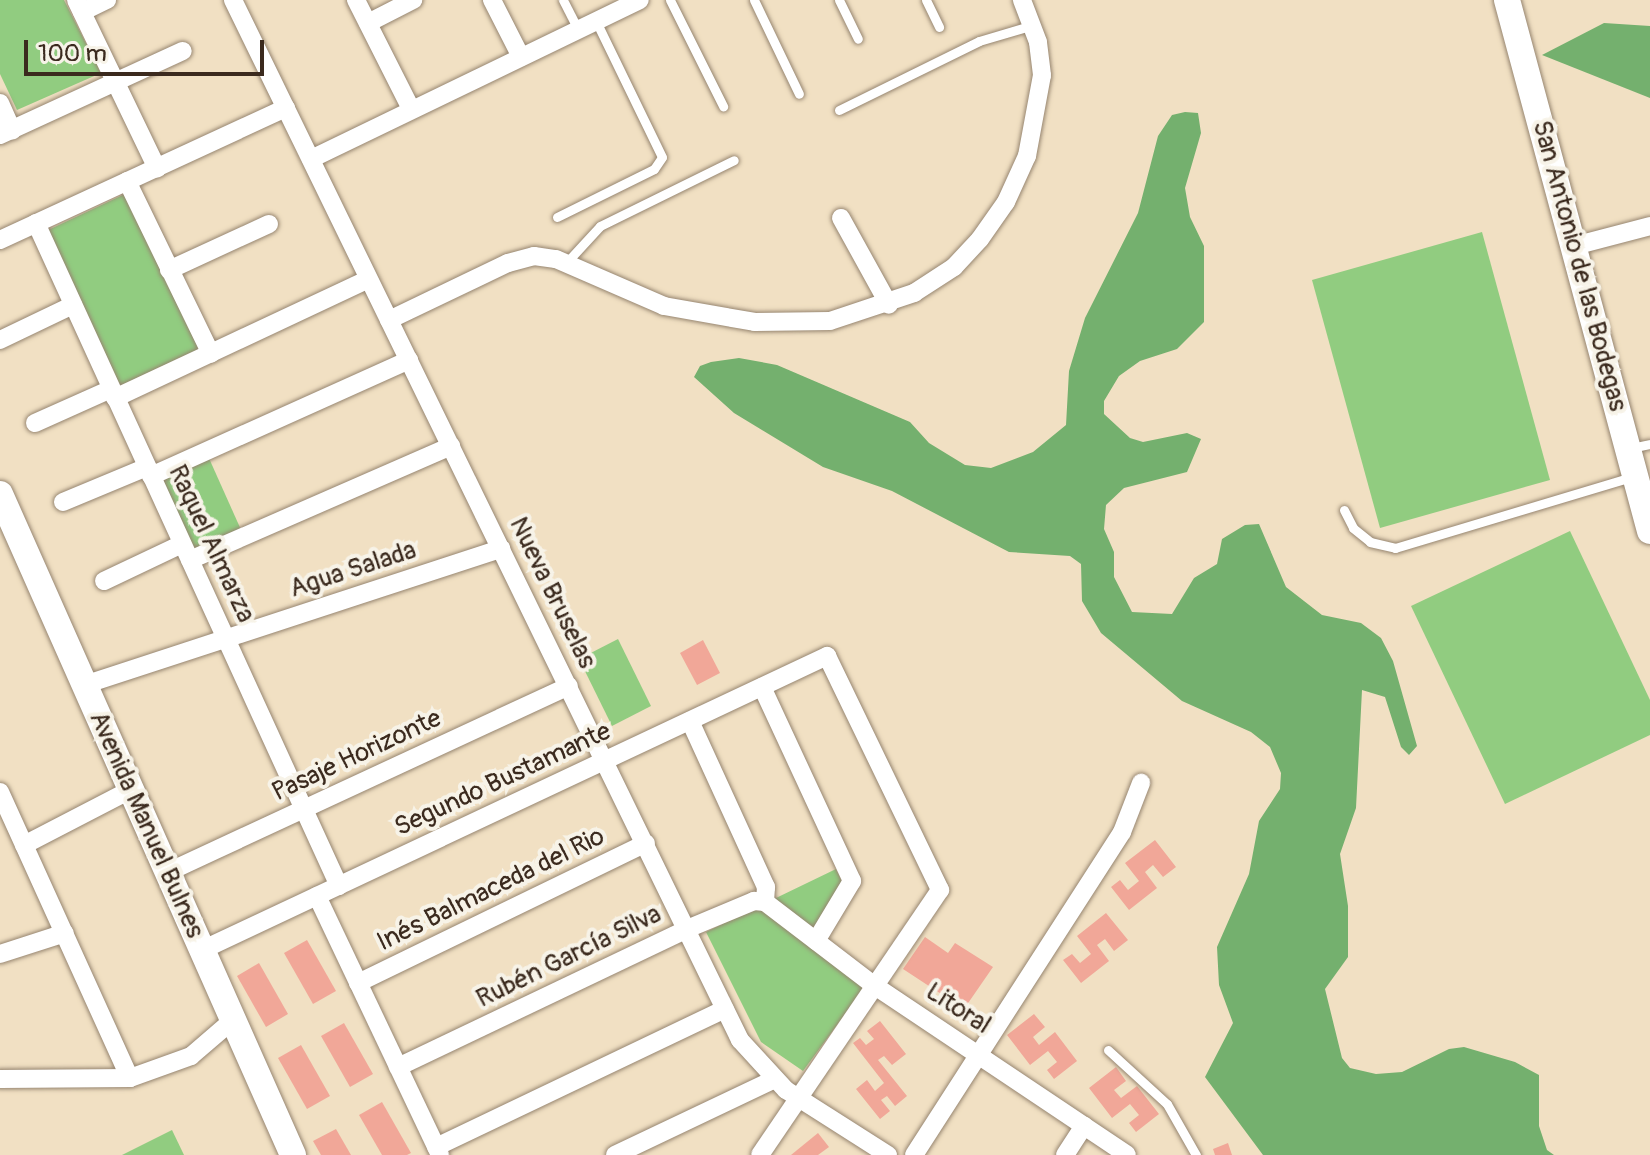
<!DOCTYPE html>
<meta charset="utf-8">
<style>
body{margin:0}
#map{position:relative;width:1650px;height:1155px;overflow:hidden;background:#f1e0c3;font-family:Pangolin,sans-serif}
div>[style]{position:absolute}
[style*='--x']{left:calc(var(--x)*1px);top:calc(var(--y)*1px);width:calc(var(--w)*1px);rotate:calc(var(--a)*1deg)}
.green>*{inset:0;background:#91cc80}
.forest>*{inset:0;background:#74b06e}
.building>*{inset:0;background:#f1a798}
.roads{filter:drop-shadow(0 0 2px #968570) drop-shadow(0 0 2px #968570)}
.lane>*{height:9px;margin:-4.5px;padding:0 4.5px;transform-origin:4.5px;border-radius:4.5px;background:#fff}
.street>*{height:18px;margin:-9px;padding:0 9px;transform-origin:9px;border-radius:9px;background:#fff}
.secondary>*{height:26px;margin:-13px;padding:0 13px;transform-origin:13px;border-radius:13px;background:#fff}
span{translate:-50% -50%;white-space:nowrap;text-align:center;line-height:1.15;-webkit-text-stroke:8px #f7f3e8;paint-order:stroke}
.street-label{font-size:26px;color:#3b2a1e}
.scale{position:absolute;left:24px;top:40px;width:240px;height:36px;box-sizing:border-box;border:4px solid #3b2a1e;border-top:0;padding-left:10px;font-size:24px;line-height:28px;white-space:nowrap;color:#3b2a1e;-webkit-text-stroke:6px #f7f3e8;paint-order:stroke}
</style>
<div id="map">
<div class="green">
<div style="clip-path:polygon(0 0,64px 0,101px 73px,17px 110px,0 74px)"></div>
<div style="clip-path:polygon(127px 193px,201px 352px,119px 388px,46px 231px)"></div>
<div style="clip-path:polygon(1482px 232px,1550px 480px,1380px 528px,1312px 280px)"></div>
<div style="clip-path:polygon(208px 456px,242px 532px,192px 553px,157px 479px)"></div>
<div style="clip-path:polygon(1570px 531px,1650px 700px,1650px 735px,1505px 804px,1411px 606px)"></div>
<div style="clip-path:polygon(618px 639px,651px 706px,612px 726px,579px 659px)"></div>
<div style="clip-path:polygon(836px 869px,843px 884px,805px 942px,865px 987px,803px 1071px,761px 1042px,706px 932px)"></div>
<div style="clip-path:polygon(172px 1130px,184px 1155px,122px 1155px)"></div>
</div>
<div class="forest">
<div style="clip-path:polygon(1604px 23px,1650px 26px,1650px 98px,1542px 55px)"></div>
<div style="clip-path:polygon(1185px 112px,1198px 113px,1201px 133px,1185px 188px,1190px 217px,1204px 246px,1204px 322px,1177px 349px,1140px 361px,1119px 376px,1104px 401px,1104px 414px,1130px 438px,1143px 442px,1187px 433px,1201px 439px,1187px 472px,1124px 488px,1106px 505px,1104px 529px,1114px 552px,1114px 577px,1132px 612px,1172px 614px,1194px 578px,1217px 564px,1222px 539px,1245px 525px,1259px 524px,1286px 587px,1322px 615px,1361px 623px,1381px 638px,1393px 661px,1417px 746px,1409px 755px,1401px 747px,1385px 697px,1362px 690px,1356px 808px,1340px 854px,1348px 906px,1348px 957px,1325px 989px,1342px 1058px,1350px 1068px,1376px 1074px,1402px 1072px,1449px 1049px,1464px 1047px,1515px 1062px,1539px 1075px,1539px 1126px,1547px 1150px,1554px 1155px,1263px 1155px,1205px 1077px,1233px 1023px,1219px 985px,1217px 947px,1249px 874px,1259px 821px,1280px 789px,1281px 773px,1270px 747px,1251px 732px,1182px 701px,1101px 633px,1082px 601px,1081px 564px,1070px 556px,1009px 552px,892px 491px,823px 467px,734px 413px,694px 377px,700px 366px,711px 362px,739px 358px,777px 365px,910px 422px,929px 443px,965px 465px,991px 468px,1033px 452px,1066px 425px,1069px 371px,1085px 318px,1138px 213px,1158px 136px,1172px 115px)"></div>
</div>
<div class="building">
<div style="clip-path:polygon(703px 640px,720px 673px,697px 685px,680px 653px)"></div>
<div style="clip-path:polygon(1155px 840px,1176px 867px,1163px 877px,1153px 865px,1145px 872px,1157px 888px,1129px 910px,1111px 887px,1120px 880px,1128px 890px,1139px 881px,1125px 863px)"></div>
<div style="clip-path:polygon(1106px 913px,1128px 940px,1114px 951px,1105px 939px,1097px 945px,1109px 961px,1081px 983px,1063px 960px,1072px 954px,1080px 963px,1091px 954px,1077px 936px)"></div>
<div style="clip-path:polygon(925px 937px,948px 953px,955px 943px,993px 967px,964px 1009px,903px 969px)"></div>
<div style="clip-path:polygon(307px 940px,336px 991px,313px 1004px,284px 953px)"></div>
<div style="clip-path:polygon(259px 963px,288px 1014px,266px 1027px,237px 976px)"></div>
<div style="clip-path:polygon(1034px 1014px,1045px 1027px,1033px 1037px,1039px 1045px,1055px 1032px,1077px 1061px,1054px 1079px,1047px 1070px,1057px 1062px,1048px 1051px,1030px 1065px,1007px 1035px)"></div>
<div style="clip-path:polygon(880px 1021px,906px 1054px,892px 1065px,884px 1056px,878px 1060px,907px 1096px,895px 1106px,887px 1096px,881px 1100px,890px 1111px,880px 1119px,856px 1089px,867px 1080px,875px 1091px,884px 1083px,853px 1043px,860px 1038px,866px 1045px,874px 1039px,867px 1031px)"></div>
<div style="clip-path:polygon(344px 1023px,373px 1074px,350px 1087px,321px 1036px)"></div>
<div style="clip-path:polygon(301px 1045px,330px 1096px,307px 1109px,278px 1058px)"></div>
<div style="clip-path:polygon(1116px 1067px,1126px 1081px,1114px 1090px,1121px 1098px,1137px 1086px,1159px 1114px,1136px 1132px,1129px 1123px,1139px 1115px,1130px 1104px,1112px 1118px,1089px 1088px)"></div>
<div style="clip-path:polygon(382px 1102px,411px 1153px,407px 1155px,382px 1155px,359px 1115px)"></div>
<div style="clip-path:polygon(336px 1129px,351px 1155px,321px 1155px,313px 1141px)"></div>
<div style="clip-path:polygon(818px 1133px,829px 1147px,818px 1155px,791px 1155px)"></div>
<div style="clip-path:polygon(1228px 1143px,1232px 1155px,1215px 1155px,1213px 1149px)"></div>
</div>
<div class="roads">
<div class="lane">
<div style="--x:563;--y:0;--w:34;--a:63"></div>
<div style="--x:670;--y:0;--w:119;--a:63.4"></div>
<div style="--x:754;--y:0;--w:104;--a:64.4"></div>
<div style="--x:839;--y:0;--w:43;--a:64"></div>
<div style="--x:926;--y:0;--w:30;--a:64"></div>
<div style="--x:839;--y:110;--w:156;--a:-26.2"></div>
<div style="--x:979;--y:41;--w:56;--a:-16.5"></div>
<div style="--x:557;--y:217;--w:108;--a:-26.3"></div>
<div style="--x:654;--y:169;--w:14;--a:-56"></div>
<div style="--x:662;--y:157;--w:151;--a:-115.9"></div>
<div style="--x:566;--y:263;--w:50;--a:-47.4"></div>
<div style="--x:600;--y:226;--w:149;--a:-26.2"></div>
<div style="--x:1631;--y:448;--w:19;--a:-12"></div>
<div style="--x:1344;--y:510;--w:20;--a:63"></div>
<div style="--x:1353;--y:528;--w:22;--a:39"></div>
<div style="--x:1370;--y:542;--w:26;--a:13"></div>
<div style="--x:1395;--y:548;--w:246;--a:-16.7"></div>
<div style="--x:1108;--y:1050;--w:80;--a:42.5"></div>
<div style="--x:1167;--y:1104;--w:59;--a:60.4"></div>
</div>
<div class="street">
<div style="--x:76;--y:0;--w:187;--a:64.3"></div>
<div style="--x:233;--y:0;--w:1157;--a:64.01"></div>
<div style="--x:740;--y:1040;--w:68;--a:47.4"></div>
<div style="--x:786;--y:1090;--w:121;--a:32.5"></div>
<div style="--x:356;--y:0;--w:122;--a:63.2"></div>
<div style="--x:492;--y:0;--w:64;--a:63"></div>
<div style="--x:82;--y:12;--w:28;--a:-26"></div>
<div style="--x:368;--y:23;--w:51;--a:-27.1"></div>
<div style="--x:0;--y:103;--w:30;--a:66"></div>
<div style="--x:0;--y:135;--w:201;--a:-24.7"></div>
<div style="--x:311;--y:159;--w:365;--a:-25.8"></div>
<div style="--x:127;--y:181;--w:192;--a:64.1"></div>
<div style="--x:841;--y:218;--w:99;--a:61.1"></div>
<div style="--x:36;--y:223;--w:729;--a:65.44"></div>
<div style="--x:0;--y:240;--w:315;--a:-24.8"></div>
<div style="--x:1574;--y:246;--w:79;--a:-14.7"></div>
<div style="--x:169;--y:270;--w:110;--a:-24.7"></div>
<div style="--x:389;--y:320;--w:132;--a:-25.6"></div>
<div style="--x:508;--y:263;--w:27;--a:-15"></div>
<div style="--x:534;--y:256;--w:22;--a:8"></div>
<div style="--x:556;--y:259;--w:118;--a:23.5"></div>
<div style="--x:664;--y:306;--w:92;--a:10"></div>
<div style="--x:755;--y:322;--w:75;--a:-0.8"></div>
<div style="--x:830;--y:321;--w:89;--a:-18.4"></div>
<div style="--x:914;--y:293;--w:48;--a:-33"></div>
<div style="--x:954;--y:267;--w:38;--a:-47"></div>
<div style="--x:980;--y:239;--w:45;--a:-54.9"></div>
<div style="--x:1006;--y:202;--w:51;--a:-65.5"></div>
<div style="--x:1027;--y:156;--w:82;--a:-79.5"></div>
<div style="--x:1042;--y:75;--w:33;--a:-97"></div>
<div style="--x:1038;--y:42;--w:45;--a:-110.9"></div>
<div style="--x:0;--y:340;--w:81;--a:-25.6"></div>
<div style="--x:115;--y:398;--w:280;--a:-25.1"></div>
<div style="--x:35;--y:423;--w:83;--a:-24.1"></div>
<div style="--x:151;--y:476;--w:283;--a:-24.2"></div>
<div style="--x:63;--y:502;--w:91;--a:-22.6"></div>
<div style="--x:190;--y:560;--w:285;--a:-23.6"></div>
<div style="--x:104;--y:581;--w:86;--a:-25.4"></div>
<div style="--x:84;--y:685;--w:439;--a:-18.1"></div>
<div style="--x:762;--y:687;--w:214;--a:65.1"></div>
<div style="--x:852;--y:881;--w:70;--a:121"></div>
<div style="--x:690;--y:721;--w:183;--a:65.4"></div>
<div style="--x:766;--y:887;--w:15;--a:94"></div>
<div style="--x:0;--y:792;--w:314;--a:65.6"></div>
<div style="--x:24;--y:845;--w:119;--a:-27.4"></div>
<div style="--x:166;--y:873;--w:444;--a:-24.9"></div>
<div style="--x:317;--y:896;--w:287;--a:64.6"></div>
<div style="--x:202;--y:950;--w:691;--a:-25.19"></div>
<div style="--x:827;--y:656;--w:260;--a:64.2"></div>
<div style="--x:940;--y:890;--w:320;--a:124.2"></div>
<div style="--x:0;--y:954;--w:68;--a:-17.9"></div>
<div style="--x:358;--y:983;--w:320;--a:-25.9"></div>
<div style="--x:398;--y:1067;--w:320;--a:-25.5"></div>
<div style="--x:687;--y:929;--w:73;--a:-22.7"></div>
<div style="--x:754;--y:901;--w:11;--a:5"></div>
<div style="--x:765;--y:902;--w:138;--a:37.4"></div>
<div style="--x:875;--y:986;--w:303;--a:33.8"></div>
<div style="--x:0;--y:1079;--w:130;--a:-0.4"></div>
<div style="--x:130;--y:1078;--w:65;--a:-19.8"></div>
<div style="--x:191;--y:1056;--w:55;--a:-40.6"></div>
<div style="--x:436;--y:1147;--w:320;--a:-25.5"></div>
<div style="--x:615;--y:1155;--w:175;--a:-25.4"></div>
<div style="--x:914;--y:1155;--w:384;--a:-57.2"></div>
<div style="--x:1122;--y:832;--w:53;--a:-68.8"></div>
<div style="--x:1065;--y:1155;--w:35;--a:-57"></div>
</div>
<div class="secondary">
<div style="--x:1507;--y:0;--w:550;--a:74.93"></div>
<div style="--x:0;--y:494;--w:723;--a:66.09"></div>
</div>
</div>
<div class="street-label">
<span style="left:1579px;top:266px;rotate:75deg">San Antonio de las Bodegas</span>
<span style="left:211px;top:544px;rotate:65deg">Raquel Almarza</span>
<span style="left:353px;top:570px;rotate:-18deg">Agua Salada</span>
<span style="left:552px;top:593px;rotate:64deg">Nueva Bruselas</span>
<span style="left:357px;top:756px;rotate:-25deg">Pasaje Horizonte</span>
<span style="left:503px;top:780px;rotate:-25deg">Segundo Bustamante</span>
<span style="left:146px;top:825px;rotate:66deg">Avenida Manuel Bulnes</span>
<span style="left:491px;top:890px;rotate:-26deg">Inés Balmaceda del Rio</span>
<span style="left:569px;top:957px;rotate:-26deg">Rubén García Silva</span>
<span style="left:958px;top:1009px;rotate:33deg">Litoral</span>
</div>
<div class="scale">100 m</div>
</div>
